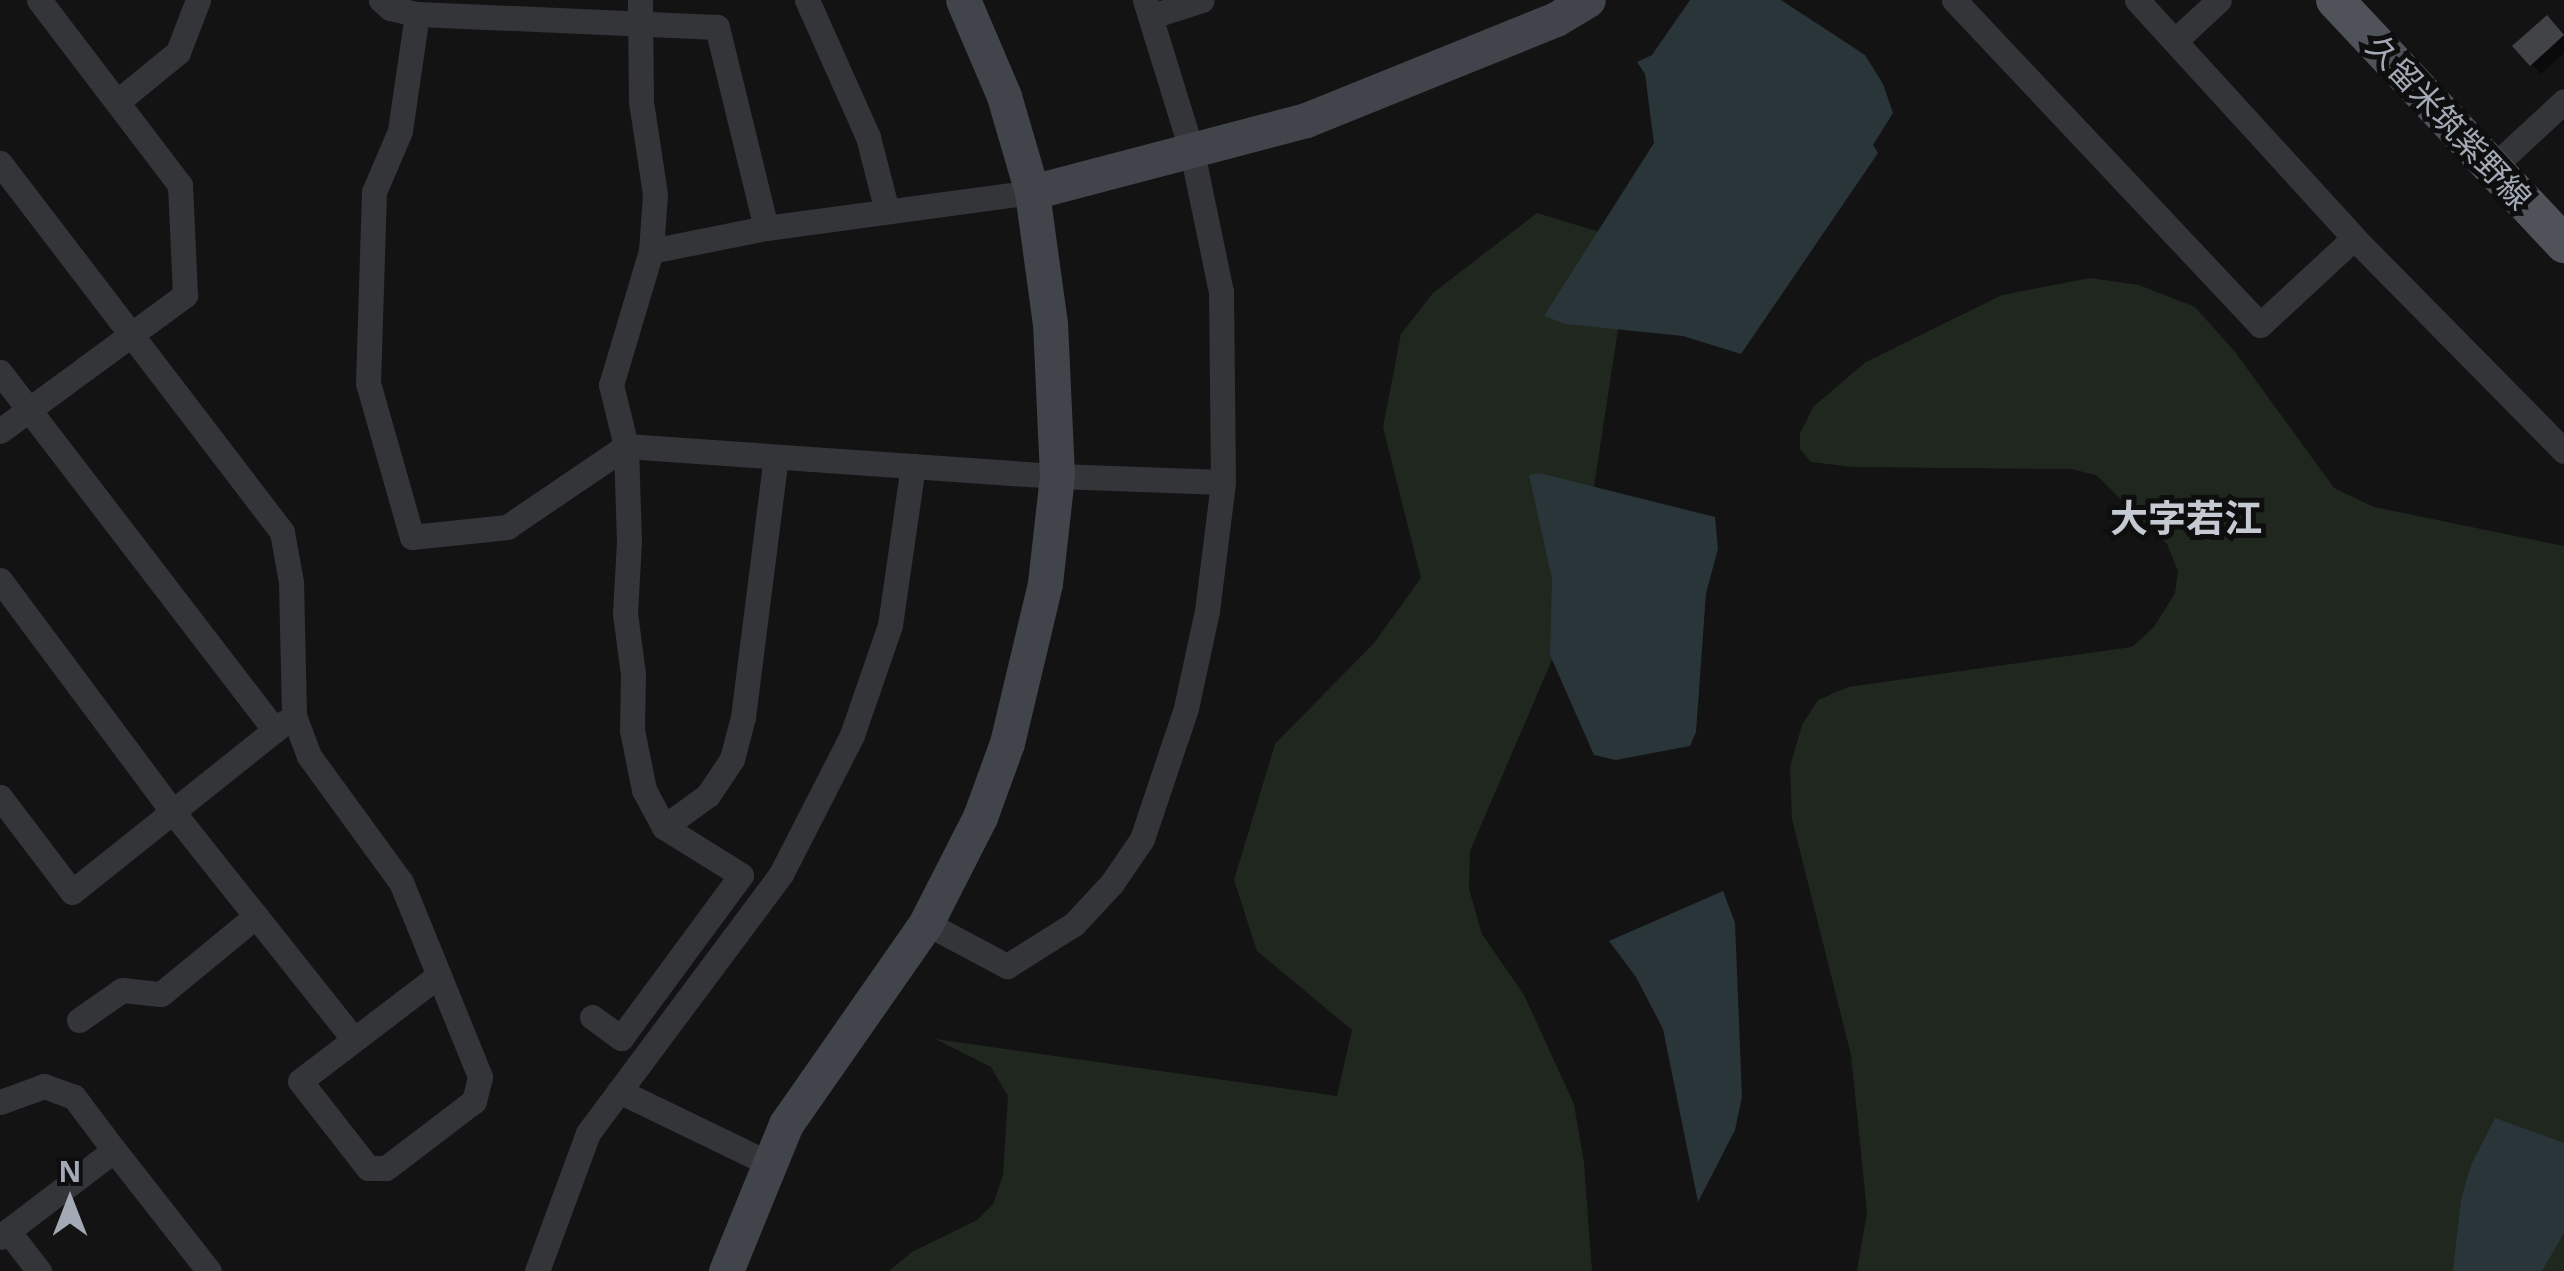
<!DOCTYPE html>
<meta charset="utf-8">
<style>
body{margin:0}
#map{position:relative;width:2564px;height:1271px;overflow:hidden;background:#131314;font-family:"Noto Sans","Noto Sans JP",sans-serif}
div>[style]{position:absolute}
[style*='--x']{left:calc(var(--x)*1px);top:calc(var(--y)*1px);width:calc(var(--w)*1px);rotate:calc(var(--a)*1deg)}
.green>*{inset:0;background:#1f271f}
.water>*{inset:0;background:#2a353a}
.shadow>*{inset:0;background:#0007}
.building>*{inset:0;background:#414347}
.street>*{height:25px;margin:-12.5px;padding:0 12.5px;transform-origin:12.5px;border-radius:12.5px;background:#333539}
.secondary>*{height:35px;margin:-17.5px;padding:0 17.5px;transform-origin:17.5px;border-radius:17.5px;background:#41444a}
.primary>*{height:38px;margin:-19px;padding:0 19px;transform-origin:19px;border-radius:19px;background:#4f5259}
span{translate:-50% -50%;white-space:nowrap;text-align:center;line-height:1.15;-webkit-text-stroke:10px #0e0e0f;paint-order:stroke}
.street-label{font-size:32px;color:#a3aab5}
.quarter-label{font-size:38px;color:#c5c9d1;font-weight:700}
.north{position:absolute;left:20px;top:1151px;width:100px;height:100px;-webkit-text-stroke:8px #0e0e0f;paint-order:stroke;rotate:0deg;font-size:28px;font-weight:700;line-height:40px;text-align:center;color:#a3aab5}
.north::after{content:'';display:block;margin:auto;width:35px;height:45px;background:#a3aab5;clip-path:polygon(50% 0,100% 100%,50% 72%,0 100%)}
</style>
<div id="map">
<div class="green">
<div style="clip-path:polygon(1537px 213px,1613px 236px,1623px 297px,1576px 604px,1470px 851px,1469px 889px,1482px 934px,1524px 995px,1574px 1104px,1584px 1163px,1592px 1271px,889px 1271px,912px 1252px,977px 1220px,993px 1204px,1003px 1175px,1008px 1096px,991px 1067px,935px 1039px,1337px 1096px,1352px 1030px,1257px 951px,1234px 880px,1275px 744px,1374px 643px,1421px 578px,1383px 427px,1401px 334px,1433px 293px)"></div>
<div style="clip-path:polygon(2090px 278px,2139px 285px,2195px 307px,2235px 352px,2334px 488px,2374px 507px,2564px 546px,2564px 1271px,1857px 1271px,1867px 1212px,1851px 1055px,1792px 819px,1790px 767px,1802px 725px,1818px 700px,1848px 687px,2132px 647px,2154px 627px,2175px 593px,2178px 571px,2167px 544px,2096px 475px,2071px 469px,1853px 467px,1811px 462px,1800px 449px,1800px 433px,1814px 406px,1866px 362px,2002px 295px)"></div>
</div>
<div class="water">
<div style="clip-path:polygon(1690px 0,1781px 0,1865px 55px,1883px 84px,1893px 113px,1873px 145px,1878px 153px,1741px 354px,1683px 336px,1565px 324px,1544px 316px,1654px 143px,1645px 74px,1637px 62px,1652px 55px)"></div>
<div style="clip-path:polygon(1539px 473px,1715px 517px,1718px 549px,1706px 593px,1696px 732px,1690px 746px,1616px 760px,1594px 755px,1550px 655px,1552px 579px,1529px 475px)"></div>
<div style="clip-path:polygon(1723px 891px,1735px 923px,1742px 1097px,1735px 1130px,1698px 1202px,1663px 1029px,1636px 977px,1609px 941px)"></div>
<div style="clip-path:polygon(2495px 1118px,2564px 1143px,2564px 1233px,2542px 1271px,2453px 1271px,2461px 1200px,2471px 1165px)"></div>
</div>
<div class="shadow">
<div style="clip-path:polygon(2547px 18px,2564px 36px,2564px 53px,2541px 74px,2515px 47px)"></div>
</div>
<div class="building">
<div style="clip-path:polygon(2547px 15px,2564px 35px,2530px 66px,2512px 46px)"></div>
</div>
<div class="street">
<div style="--x:381;--y:0;--w:12;--a:42"></div>
<div style="--x:390;--y:8;--w:28;--a:13"></div>
<div style="--x:807;--y:0;--w:150;--a:66"></div>
<div style="--x:868;--y:137;--w:76;--a:75.6"></div>
<div style="--x:1954;--y:0;--w:446;--a:46.7"></div>
<div style="--x:2260;--y:325;--w:128;--a:-42.8"></div>
<div style="--x:2137;--y:0;--w:322;--a:47.6"></div>
<div style="--x:2354;--y:238;--w:299;--a:45.4"></div>
<div style="--x:1152;--y:16;--w:52;--a:-17.7"></div>
<div style="--x:2177;--y:39;--w:57;--a:-42.9"></div>
<div style="--x:117;--y:102;--w:79;--a:-39.3"></div>
<div style="--x:178;--y:52;--w:56;--a:-69"></div>
<div style="--x:0;--y:163;--w:464;--a:52.6"></div>
<div style="--x:282;--y:532;--w:51;--a:79.8"></div>
<div style="--x:291;--y:582;--w:134;--a:88.7"></div>
<div style="--x:294;--y:716;--w:43;--a:69.4"></div>
<div style="--x:309;--y:756;--w:156;--a:53.9"></div>
<div style="--x:401;--y:882;--w:210;--a:67.9"></div>
<div style="--x:480;--y:1077;--w:25;--a:104"></div>
<div style="--x:474;--y:1101;--w:111;--a:142.7"></div>
<div style="--x:386;--y:1168;--w:18;--a:180"></div>
<div style="--x:368;--y:1168;--w:110;--a:-128"></div>
<div style="--x:300;--y:1081;--w:173;--a:-37.3"></div>
<div style="--x:2492;--y:168;--w:98;--a:-42.9"></div>
<div style="--x:766;--y:228;--w:207;--a:-103.7"></div>
<div style="--x:717;--y:27;--w:300;--a:-177.5"></div>
<div style="--x:417;--y:14;--w:118;--a:98.3"></div>
<div style="--x:400;--y:131;--w:66;--a:113.1"></div>
<div style="--x:374;--y:192;--w:191;--a:91.8"></div>
<div style="--x:368;--y:383;--w:160;--a:74.1"></div>
<div style="--x:412;--y:537;--w:96;--a:-6"></div>
<div style="--x:507;--y:527;--w:144;--a:-34.2"></div>
<div style="--x:626;--y:446;--w:432;--a:4"></div>
<div style="--x:1057;--y:476;--w:166;--a:2.1"></div>
<div style="--x:1223;--y:482;--w:190;--a:-90.6"></div>
<div style="--x:1221;--y:292;--w:143;--a:-101.7"></div>
<div style="--x:1192;--y:152;--w:159;--a:-107.2"></div>
<div style="--x:651;--y:251;--w:117;--a:-11.3"></div>
<div style="--x:766;--y:228;--w:268;--a:-7.7"></div>
<div style="--x:0;--y:372;--w:450;--a:52.5"></div>
<div style="--x:0;--y:431;--w:230;--a:-36.3"></div>
<div style="--x:185;--y:295;--w:110;--a:-92.6"></div>
<div style="--x:180;--y:185;--w:233;--a:-127.3"></div>
<div style="--x:0;--y:580;--w:289;--a:53.3"></div>
<div style="--x:173;--y:812;--w:289;--a:51.5"></div>
<div style="--x:0;--y:797;--w:119;--a:52.8"></div>
<div style="--x:72;--y:892;--w:273;--a:-38.6"></div>
<div style="--x:664;--y:827;--w:54;--a:-36"></div>
<div style="--x:708;--y:795;--w:43;--a:-56.3"></div>
<div style="--x:732;--y:759;--w:43;--a:-75.3"></div>
<div style="--x:743;--y:717;--w:262;--a:-82.8"></div>
<div style="--x:926;--y:923;--w:92;--a:28"></div>
<div style="--x:1007;--y:966;--w:79;--a:-32.1"></div>
<div style="--x:1074;--y:924;--w:56;--a:-47.2"></div>
<div style="--x:1112;--y:883;--w:53;--a:-55.7"></div>
<div style="--x:1142;--y:839;--w:138;--a:-71.4"></div>
<div style="--x:1186;--y:708;--w:99;--a:-77.8"></div>
<div style="--x:1207;--y:611;--w:130;--a:-82.9"></div>
<div style="--x:592;--y:1017;--w:36;--a:36"></div>
<div style="--x:621;--y:1038;--w:202;--a:-53.6"></div>
<div style="--x:741;--y:875;--w:91;--a:-148.1"></div>
<div style="--x:664;--y:827;--w:42;--a:-118.4"></div>
<div style="--x:644;--y:790;--w:61;--a:-101.3"></div>
<div style="--x:632;--y:730;--w:56;--a:-89"></div>
<div style="--x:633;--y:674;--w:62;--a:-97.5"></div>
<div style="--x:625;--y:613;--w:71;--a:-86.8"></div>
<div style="--x:629;--y:542;--w:96;--a:-91.8"></div>
<div style="--x:626;--y:446;--w:63;--a:-103.8"></div>
<div style="--x:611;--y:385;--w:140;--a:-73.4"></div>
<div style="--x:651;--y:251;--w:57;--a:-86"></div>
<div style="--x:655;--y:194;--w:94;--a:-98.6"></div>
<div style="--x:641;--y:101;--w:101;--a:-90.6"></div>
<div style="--x:79;--y:1020;--w:52;--a:-34.9"></div>
<div style="--x:122;--y:990;--w:39;--a:6"></div>
<div style="--x:161;--y:994;--w:123;--a:-39.4"></div>
<div style="--x:619;--y:1091;--w:168;--a:25.8"></div>
<div style="--x:0;--y:1102;--w:47;--a:-20"></div>
<div style="--x:44;--y:1086;--w:32;--a:20"></div>
<div style="--x:74;--y:1097;--w:66;--a:53"></div>
<div style="--x:8;--y:1231;--w:51;--a:52.2"></div>
<div style="--x:0;--y:1237;--w:143;--a:-37.3"></div>
<div style="--x:114;--y:1150;--w:154;--a:51.9"></div>
<div style="--x:537;--y:1271;--w:147;--a:-69.7"></div>
<div style="--x:588;--y:1133;--w:323;--a:-53.3"></div>
<div style="--x:781;--y:874;--w:156;--a:-62.9"></div>
<div style="--x:852;--y:735;--w:116;--a:-70.9"></div>
<div style="--x:890;--y:625;--w:161;--a:-81.8"></div>
</div>
<div class="secondary">
<div style="--x:1032;--y:192;--w:283;--a:-14.7"></div>
<div style="--x:1306;--y:120;--w:270;--a:-22"></div>
<div style="--x:1556;--y:19;--w:37;--a:-31"></div>
<div style="--x:726;--y:1271;--w:159;--a:-67.8"></div>
<div style="--x:786;--y:1124;--w:245;--a:-55.1"></div>
<div style="--x:926;--y:923;--w:119;--a:-63"></div>
<div style="--x:980;--y:817;--w:79;--a:-70"></div>
<div style="--x:1007;--y:743;--w:164;--a:-76.6"></div>
<div style="--x:1045;--y:583;--w:108;--a:-83.6"></div>
<div style="--x:1057;--y:476;--w:152;--a:-92.6"></div>
<div style="--x:1050;--y:324;--w:133;--a:-97.8"></div>
<div style="--x:1032;--y:192;--w:100;--a:-106.3"></div>
<div style="--x:1004;--y:96;--w:104;--a:-113.1"></div>
</div>
<div class="primary">
<div style="--x:2335;--y:0;--w:335;--a:46.8"></div>
</div>
<div class="street-label">
<span style="left:2449px;top:122px;rotate:47deg">久留米筑紫野線</span>
</div>
<div class="quarter-label">
<span style="left:2186px;top:518px">大字若江</span>
</div>
<div class="north">N</div>
</div>
